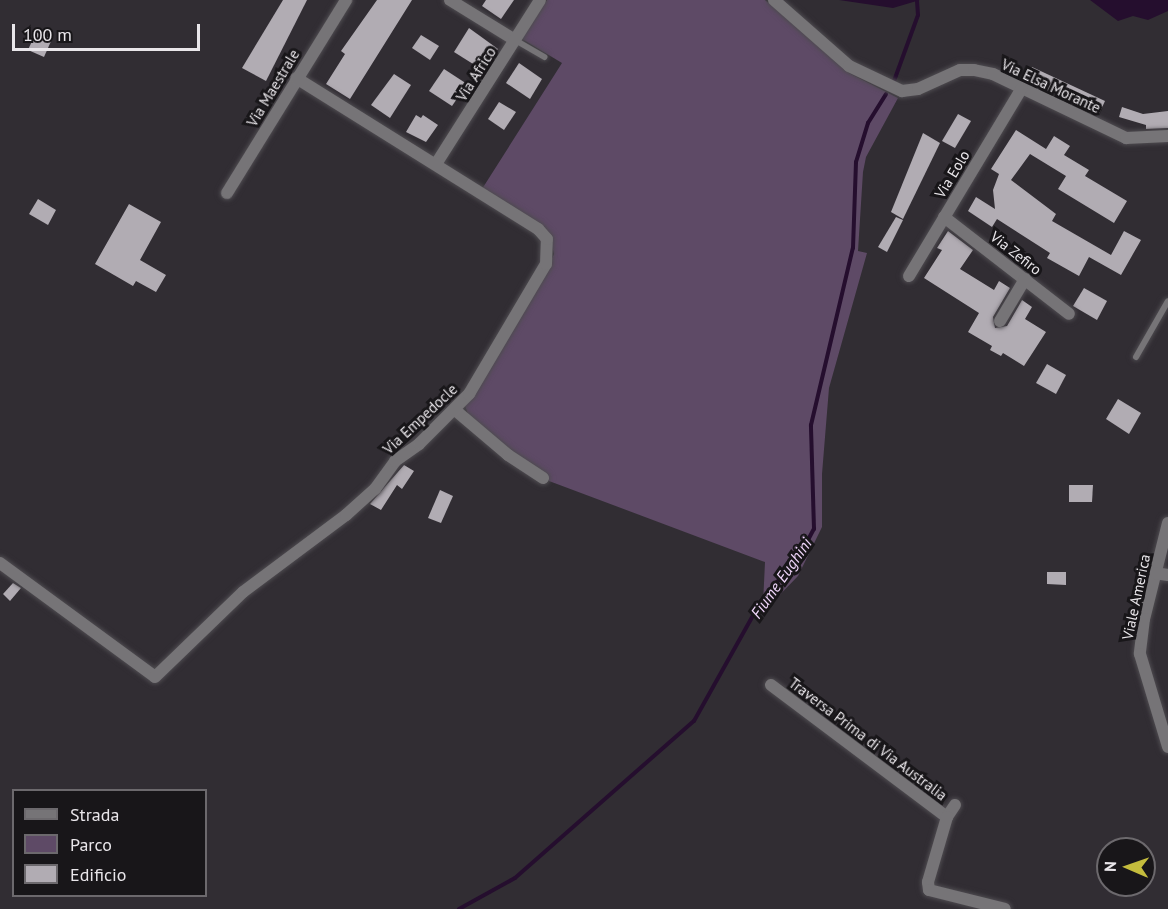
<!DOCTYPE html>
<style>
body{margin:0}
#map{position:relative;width:1168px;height:909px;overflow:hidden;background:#312d33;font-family:"PT Sans",sans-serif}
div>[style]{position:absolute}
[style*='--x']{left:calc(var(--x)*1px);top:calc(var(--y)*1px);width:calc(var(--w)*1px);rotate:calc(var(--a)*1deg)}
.green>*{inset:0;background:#5e4a66}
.water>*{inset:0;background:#250e2e}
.stream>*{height:4px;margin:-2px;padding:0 2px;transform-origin:2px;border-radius:2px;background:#250e2e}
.building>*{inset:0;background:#b1acb3}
.roads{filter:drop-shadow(0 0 2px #4e4b50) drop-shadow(0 0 2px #4e4b50)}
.service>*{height:6px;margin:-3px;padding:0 3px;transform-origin:3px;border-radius:3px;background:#767477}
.minor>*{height:12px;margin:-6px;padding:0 6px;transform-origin:6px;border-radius:6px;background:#767477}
span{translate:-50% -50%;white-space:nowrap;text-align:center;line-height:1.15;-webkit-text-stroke:6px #181619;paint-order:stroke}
.street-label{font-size:15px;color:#e9e6ea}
.water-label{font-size:16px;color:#f0d6fb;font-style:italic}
.legend{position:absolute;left:12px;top:789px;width:195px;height:108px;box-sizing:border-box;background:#181619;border:2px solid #6c696d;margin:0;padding:8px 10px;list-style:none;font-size:18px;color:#e9e6ea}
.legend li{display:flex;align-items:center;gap:12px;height:30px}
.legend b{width:30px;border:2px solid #6c696d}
.north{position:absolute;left:1096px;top:837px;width:60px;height:60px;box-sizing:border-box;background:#181619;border:2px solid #6c696d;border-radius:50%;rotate:272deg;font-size:16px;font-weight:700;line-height:24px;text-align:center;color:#e9e6ea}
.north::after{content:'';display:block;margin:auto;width:21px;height:27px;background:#c4bc3d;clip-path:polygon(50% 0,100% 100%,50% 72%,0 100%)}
.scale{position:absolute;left:12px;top:24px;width:188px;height:27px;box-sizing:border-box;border:3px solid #e9e6ea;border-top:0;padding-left:8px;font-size:18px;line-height:21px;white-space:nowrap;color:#e9e6ea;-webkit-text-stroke:4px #181619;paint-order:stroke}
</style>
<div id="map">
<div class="green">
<div style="clip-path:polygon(547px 0,765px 0,849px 73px,898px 98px,866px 157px,863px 172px,858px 251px,867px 253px,829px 388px,822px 474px,822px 527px,798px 576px,768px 607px,763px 604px,765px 562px,549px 481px,548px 475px,527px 464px,468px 414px,465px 406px,544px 277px,554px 254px,550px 237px,482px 189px,562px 63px,522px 39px)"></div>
</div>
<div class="water">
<div style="clip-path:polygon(839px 0,920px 0,893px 8px)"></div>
<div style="clip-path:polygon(1090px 0,1168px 0,1168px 11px,1148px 20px,1133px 16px,1118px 21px)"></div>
</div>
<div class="stream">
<div style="--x:894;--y:81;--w:70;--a:-70"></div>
<div style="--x:918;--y:15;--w:14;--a:-94"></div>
<div style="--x:459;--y:909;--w:64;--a:-29"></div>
<div style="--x:515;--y:878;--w:238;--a:-41.3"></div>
<div style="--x:694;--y:721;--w:137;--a:-60.8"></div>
<div style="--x:761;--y:601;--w:60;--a:-49.7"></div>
<div style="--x:800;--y:555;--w:30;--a:-62"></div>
<div style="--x:814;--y:529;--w:104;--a:-91.7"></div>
<div style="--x:811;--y:425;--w:182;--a:-76.7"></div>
<div style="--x:853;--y:248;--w:86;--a:-88"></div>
<div style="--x:856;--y:162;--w:41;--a:-72.9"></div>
<div style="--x:868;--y:123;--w:34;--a:-58"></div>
</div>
<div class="building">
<div style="clip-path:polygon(283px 0,307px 0,266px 81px,242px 68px)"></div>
<div style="clip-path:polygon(377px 0,412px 0,350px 99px,326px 84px,345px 54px,341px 51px)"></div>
<div style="clip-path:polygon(486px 0,514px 0,501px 19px,482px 6px)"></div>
<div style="clip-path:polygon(469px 28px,498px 49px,481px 69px,454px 52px)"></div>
<div style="clip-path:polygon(36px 32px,52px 39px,44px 57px,28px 50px)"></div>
<div style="clip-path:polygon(421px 35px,439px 46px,430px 60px,412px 48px)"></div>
<div style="clip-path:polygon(519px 63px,542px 79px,530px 99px,506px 83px)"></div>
<div style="clip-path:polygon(1032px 67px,1105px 101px,1099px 114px,1026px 81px)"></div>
<div style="clip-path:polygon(444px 69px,467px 84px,452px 106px,429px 91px)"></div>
<div style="clip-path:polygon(394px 74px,411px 85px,390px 118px,371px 105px)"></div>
<div style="clip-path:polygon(499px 102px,516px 112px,504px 130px,488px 119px)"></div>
<div style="clip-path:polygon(1122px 107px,1143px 114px,1168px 111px,1168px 128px,1146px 129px,1146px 125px,1119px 117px)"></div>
<div style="clip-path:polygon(958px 114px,971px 121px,955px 148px,942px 141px)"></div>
<div style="clip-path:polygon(416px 115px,421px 118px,423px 115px,438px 125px,426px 142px,406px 132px)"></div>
<div style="clip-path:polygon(1016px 130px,1046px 149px,1054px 136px,1070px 146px,1064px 155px,1089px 170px,1085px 176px,1127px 201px,1114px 223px,1058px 189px,1066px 176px,1030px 154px,1011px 180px,1056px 214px,1052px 221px,1111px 255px,1124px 231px,1141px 240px,1121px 275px,1089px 257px,1079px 276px,1047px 258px,1050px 253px,997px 219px,992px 227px,968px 211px,976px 197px,995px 209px,993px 190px,999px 174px,991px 169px)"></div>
<div style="clip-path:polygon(923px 133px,940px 143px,903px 219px,891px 212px)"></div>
<div style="clip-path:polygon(943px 183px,952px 188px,946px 198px,937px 193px)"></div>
<div style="clip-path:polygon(38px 199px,56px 210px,48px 225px,29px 214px)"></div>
<div style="clip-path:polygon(129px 204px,161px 222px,140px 260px,166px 275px,156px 292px,136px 281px,133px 286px,95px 264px)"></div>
<div style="clip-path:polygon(896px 217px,903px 220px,887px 252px,878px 247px)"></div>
<div style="clip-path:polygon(948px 231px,973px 250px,960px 269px,994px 290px,999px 281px,1010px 288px,993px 317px,995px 328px,1007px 326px,1022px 300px,1032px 307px,1025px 319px,1046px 332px,1024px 366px,1003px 353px,1001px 356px,990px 350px,992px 346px,968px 332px,979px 313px,924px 278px,942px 250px,937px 248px)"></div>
<div style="clip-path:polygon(1084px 288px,1107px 301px,1097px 320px,1073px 306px)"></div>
<div style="clip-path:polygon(1047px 364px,1066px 375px,1056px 394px,1036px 383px)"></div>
<div style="clip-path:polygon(1118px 399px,1141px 413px,1129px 434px,1106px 419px)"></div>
<div style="clip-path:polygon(404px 465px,414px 471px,402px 489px,397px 485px,381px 510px,370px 504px)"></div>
<div style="clip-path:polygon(1069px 485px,1093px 485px,1092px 502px,1069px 502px)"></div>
<div style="clip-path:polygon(440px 490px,453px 496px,441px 523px,428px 518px)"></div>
<div style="clip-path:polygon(1047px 572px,1066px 572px,1066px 585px,1047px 584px)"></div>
<div style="clip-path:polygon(13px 583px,21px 588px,10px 601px,3px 594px)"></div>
</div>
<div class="roads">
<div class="service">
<div style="--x:515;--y:40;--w:34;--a:30"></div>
<div style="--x:1136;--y:357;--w:64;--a:-60.3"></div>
</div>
<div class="minor">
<div style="--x:450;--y:0;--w:76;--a:31.6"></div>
<div style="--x:774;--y:0;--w:100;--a:41.3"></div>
<div style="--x:849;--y:66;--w:59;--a:25.3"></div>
<div style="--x:902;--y:91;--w:16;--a:-7"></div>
<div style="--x:918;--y:89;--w:46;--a:-24.3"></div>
<div style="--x:960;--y:70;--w:14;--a:0"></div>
<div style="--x:974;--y:70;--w:19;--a:12"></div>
<div style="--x:993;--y:74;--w:148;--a:25.7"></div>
<div style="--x:1126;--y:138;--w:42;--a:-2.7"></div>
<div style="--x:436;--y:164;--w:194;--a:-57.6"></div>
<div style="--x:227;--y:193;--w:227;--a:-58.3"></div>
<div style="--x:944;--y:217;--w:158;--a:37.8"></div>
<div style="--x:909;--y:276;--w:219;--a:-59"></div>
<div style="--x:1000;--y:321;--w:49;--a:-59.2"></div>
<div style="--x:455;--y:410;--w:70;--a:40.3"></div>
<div style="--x:508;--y:455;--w:42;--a:33.3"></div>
<div style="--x:1168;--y:523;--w:99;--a:104"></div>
<div style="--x:1144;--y:619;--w:35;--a:97"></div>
<div style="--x:1140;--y:654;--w:97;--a:73.2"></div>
<div style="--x:0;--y:563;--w:192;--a:36.3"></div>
<div style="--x:155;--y:677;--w:122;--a:-44"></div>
<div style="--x:243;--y:592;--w:129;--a:-36.8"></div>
<div style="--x:346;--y:515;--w:39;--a:-42"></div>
<div style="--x:375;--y:489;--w:34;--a:-54"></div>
<div style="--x:395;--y:461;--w:29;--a:-35"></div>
<div style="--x:419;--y:444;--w:71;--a:-45"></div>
<div style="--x:469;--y:394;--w:151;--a:-59.4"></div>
<div style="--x:546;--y:264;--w:25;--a:-88"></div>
<div style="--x:547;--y:239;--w:13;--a:-132"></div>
<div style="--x:538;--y:229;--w:285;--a:-148"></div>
<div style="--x:1155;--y:573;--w:13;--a:9"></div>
<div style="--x:771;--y:685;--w:220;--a:36.9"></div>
<div style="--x:955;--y:805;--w:14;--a:124"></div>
<div style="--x:947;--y:817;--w:68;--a:106.3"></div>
<div style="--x:928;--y:882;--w:8;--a:83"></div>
<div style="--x:929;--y:890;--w:78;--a:14"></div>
</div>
</div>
<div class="street-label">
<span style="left:476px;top:74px;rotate:-58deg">Via Africo</span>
<span style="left:1051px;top:86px;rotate:25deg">Via Elsa Morante</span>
<span style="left:273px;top:88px;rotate:-59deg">Via Maestrale</span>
<span style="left:952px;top:174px;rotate:-59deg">Via Eolo</span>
<span style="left:1016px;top:253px;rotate:38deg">Via Zefiro</span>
<span style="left:420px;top:419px;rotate:-43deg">Via Empedocle</span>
<span style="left:1136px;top:597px;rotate:-78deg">Viale America</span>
<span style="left:868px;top:739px;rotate:37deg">Traversa Prima di Via Australia</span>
</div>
<div class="water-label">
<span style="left:781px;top:578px;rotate:-55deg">Fiume Eughini</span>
</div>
<ul class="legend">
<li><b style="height:8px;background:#767477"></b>Strada</li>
<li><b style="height:16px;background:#5e4a66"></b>Parco</li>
<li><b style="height:16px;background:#b1acb3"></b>Edificio</li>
</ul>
<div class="north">N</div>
<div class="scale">100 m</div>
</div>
